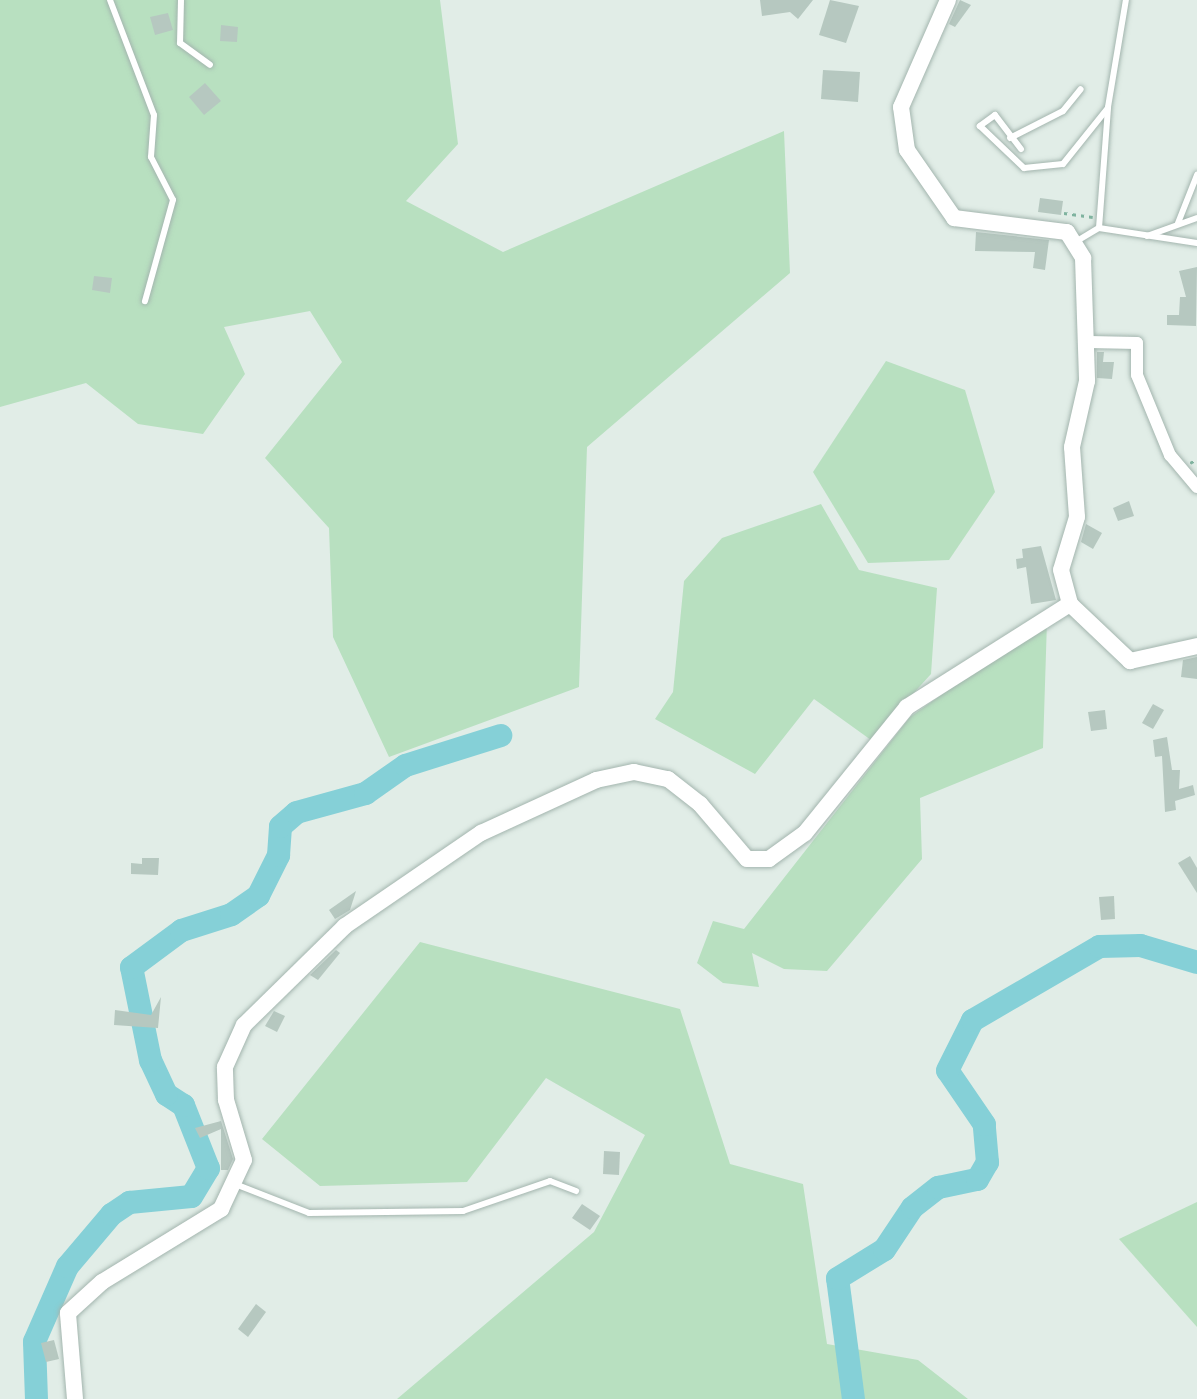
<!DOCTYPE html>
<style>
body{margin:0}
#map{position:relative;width:1197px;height:1399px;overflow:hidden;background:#e1ede7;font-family:"Space Grotesk",sans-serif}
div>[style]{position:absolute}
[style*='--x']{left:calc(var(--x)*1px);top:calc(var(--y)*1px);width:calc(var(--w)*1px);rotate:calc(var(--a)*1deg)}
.green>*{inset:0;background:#b8e0c0}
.river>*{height:23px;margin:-11.5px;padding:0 11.5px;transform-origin:11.5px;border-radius:11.5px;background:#85d0d7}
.building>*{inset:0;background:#b6c8c0}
.path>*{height:2.5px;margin-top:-1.25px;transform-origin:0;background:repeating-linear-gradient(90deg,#7fb39f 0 3.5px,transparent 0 8.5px)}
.roads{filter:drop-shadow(0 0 2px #a3b5ae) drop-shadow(0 0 2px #a3b5ae)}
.service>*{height:6px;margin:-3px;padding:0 3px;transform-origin:3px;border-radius:3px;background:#fff}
.minor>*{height:12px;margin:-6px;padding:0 6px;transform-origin:6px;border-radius:6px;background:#fff}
.tertiary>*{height:16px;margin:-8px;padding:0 8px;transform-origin:8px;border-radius:8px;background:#fff}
span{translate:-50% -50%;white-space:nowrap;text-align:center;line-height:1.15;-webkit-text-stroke:7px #f2f9f5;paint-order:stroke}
</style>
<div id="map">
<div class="green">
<div style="clip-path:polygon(0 0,440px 0,458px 144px,406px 201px,503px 252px,784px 131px,790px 273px,587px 447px,579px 687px,389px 757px,333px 637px,329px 528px,265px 458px,342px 362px,310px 311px,224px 327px,245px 374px,203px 434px,138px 424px,86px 383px,0 407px)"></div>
<div style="clip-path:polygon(886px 361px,965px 390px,995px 492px,949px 560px,868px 563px,813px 472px)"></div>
<div style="clip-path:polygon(821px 504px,859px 570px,937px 588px,931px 674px,871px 740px,814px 699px,755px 774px,655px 719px,673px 692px,684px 581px,722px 538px)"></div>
<div style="clip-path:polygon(1047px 621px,1043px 748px,920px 798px,922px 859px,827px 971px,784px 969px,752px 953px,759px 987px,723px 983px,697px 963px,713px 921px,744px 929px,910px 717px)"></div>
<div style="clip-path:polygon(420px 942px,680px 1009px,730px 1164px,803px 1184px,827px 1344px,918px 1360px,968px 1399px,397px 1399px,594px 1232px,645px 1135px,546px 1078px,467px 1182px,320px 1186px,262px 1139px)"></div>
<div style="clip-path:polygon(1197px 1202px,1197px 1327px,1119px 1239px)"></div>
</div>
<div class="river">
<div style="--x:36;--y:1399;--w:58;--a:-92"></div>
<div style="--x:34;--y:1341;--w:82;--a:-66.3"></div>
<div style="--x:67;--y:1266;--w:68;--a:-49.8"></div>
<div style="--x:111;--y:1214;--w:22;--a:-34"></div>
<div style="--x:129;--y:1202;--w:62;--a:-5.5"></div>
<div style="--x:191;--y:1196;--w:33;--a:-59"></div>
<div style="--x:208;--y:1168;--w:68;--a:-111.6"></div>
<div style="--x:183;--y:1105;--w:20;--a:-147"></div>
<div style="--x:166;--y:1094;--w:38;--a:-115"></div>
<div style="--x:150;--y:1060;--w:95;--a:-101.5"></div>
<div style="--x:131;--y:967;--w:62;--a:-36.5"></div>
<div style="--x:181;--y:930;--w:52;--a:-17.7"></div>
<div style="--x:231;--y:914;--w:33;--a:-35"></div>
<div style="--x:258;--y:895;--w:45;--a:-63.4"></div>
<div style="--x:278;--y:855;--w:29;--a:-86"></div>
<div style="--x:280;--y:826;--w:21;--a:-41"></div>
<div style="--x:296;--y:812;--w:72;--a:-15.4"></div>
<div style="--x:365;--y:793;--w:49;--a:-35"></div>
<div style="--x:405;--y:765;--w:100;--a:-17.5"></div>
<div style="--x:853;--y:1399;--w:122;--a:-97.5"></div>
<div style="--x:837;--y:1278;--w:55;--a:-31.7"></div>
<div style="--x:884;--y:1249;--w:50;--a:-56.3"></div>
<div style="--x:912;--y:1207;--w:33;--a:-38"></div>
<div style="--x:938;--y:1187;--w:40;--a:-12"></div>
<div style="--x:977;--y:1179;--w:20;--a:-60"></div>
<div style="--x:987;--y:1162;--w:38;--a:-95"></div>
<div style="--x:984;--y:1124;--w:65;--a:-124.4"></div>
<div style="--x:947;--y:1070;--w:56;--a:-63.4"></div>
<div style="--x:972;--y:1020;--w:147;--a:-30.2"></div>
<div style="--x:1099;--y:946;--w:41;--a:-1.4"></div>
<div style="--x:1140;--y:945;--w:59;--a:16.6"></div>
</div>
<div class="building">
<div style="clip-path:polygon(760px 0,813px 0,798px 19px,790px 12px,762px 16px)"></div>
<div style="clip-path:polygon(830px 0,859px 6px,846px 43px,819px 35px)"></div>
<div style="clip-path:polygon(960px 0,971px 5px,955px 27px,949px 24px)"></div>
<div style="clip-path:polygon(168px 13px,173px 30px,155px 35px,150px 17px)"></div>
<div style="clip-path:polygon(221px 25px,238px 27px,237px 42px,220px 41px)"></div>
<div style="clip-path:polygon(823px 70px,860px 72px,858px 102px,821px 99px)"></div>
<div style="clip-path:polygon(205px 83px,221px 101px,204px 115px,189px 97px)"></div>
<div style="clip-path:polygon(1040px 198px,1063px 201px,1061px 215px,1038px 212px)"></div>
<div style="clip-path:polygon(976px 232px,1049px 240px,1045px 270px,1033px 268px,1035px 252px,975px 251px)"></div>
<div style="clip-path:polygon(1197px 267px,1196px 326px,1167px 325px,1167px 315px,1179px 315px,1180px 297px,1186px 297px,1179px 271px)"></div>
<div style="clip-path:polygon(94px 276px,112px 278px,110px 293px,92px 290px)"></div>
<div style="clip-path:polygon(1097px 352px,1104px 352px,1103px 362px,1114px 362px,1112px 379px,1097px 378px)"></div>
<div style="clip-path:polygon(1129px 501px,1134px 516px,1118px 521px,1113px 508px)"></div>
<div style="clip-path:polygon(1086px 524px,1102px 533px,1093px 549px,1081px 542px)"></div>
<div style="clip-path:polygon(1041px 546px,1056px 600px,1031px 604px,1026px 567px,1017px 569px,1016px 559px,1023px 558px,1022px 549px)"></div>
<div style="clip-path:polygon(1197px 657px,1197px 679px,1181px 677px,1183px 660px)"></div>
<div style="clip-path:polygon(1153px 704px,1164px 710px,1153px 729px,1142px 723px)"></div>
<div style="clip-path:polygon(1105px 710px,1107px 729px,1091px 731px,1088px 712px)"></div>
<div style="clip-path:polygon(1167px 737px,1172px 770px,1180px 770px,1179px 789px,1193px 785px,1195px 795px,1175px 801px,1176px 810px,1165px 812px,1162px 756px,1155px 757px,1153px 740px)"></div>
<div style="clip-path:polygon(1190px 856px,1197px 868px,1197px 893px,1178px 863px)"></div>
<div style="clip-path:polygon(142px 858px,159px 858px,158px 875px,131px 874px,131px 863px,142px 864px)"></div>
<div style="clip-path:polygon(356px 891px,350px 910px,335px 919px,329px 910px)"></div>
<div style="clip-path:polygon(1114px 896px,1115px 919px,1101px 920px,1099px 897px)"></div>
<div style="clip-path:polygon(336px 950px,340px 953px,318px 980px,310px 975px)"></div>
<div style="clip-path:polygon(161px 997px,158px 1028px,114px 1025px,115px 1010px,151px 1015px)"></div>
<div style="clip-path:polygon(274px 1011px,285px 1016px,277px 1032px,265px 1026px)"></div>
<div style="clip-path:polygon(221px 1121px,233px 1159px,228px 1170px,221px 1170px,221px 1129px,200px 1138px,195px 1128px)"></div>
<div style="clip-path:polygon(604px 1151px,620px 1152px,619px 1175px,603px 1174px)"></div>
<div style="clip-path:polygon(582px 1204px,600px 1216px,590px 1230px,572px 1218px)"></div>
<div style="clip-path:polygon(256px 1304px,266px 1312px,248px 1337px,238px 1329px)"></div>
<div style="clip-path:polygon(54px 1340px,59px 1359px,46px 1362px,41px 1343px)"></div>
</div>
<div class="path">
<div style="--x:1064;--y:213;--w:29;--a:8"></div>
<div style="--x:1190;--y:463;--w:8;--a:-30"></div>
</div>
<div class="roads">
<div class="service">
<div style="--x:110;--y:0;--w:123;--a:69.1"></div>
<div style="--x:154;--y:115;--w:42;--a:94.1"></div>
<div style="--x:151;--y:157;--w:48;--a:62.9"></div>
<div style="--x:173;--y:200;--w:105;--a:105.5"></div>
<div style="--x:181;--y:0;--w:43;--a:91.3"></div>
<div style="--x:180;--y:43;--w:37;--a:36"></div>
<div style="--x:1010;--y:138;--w:59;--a:-27"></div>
<div style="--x:1063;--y:111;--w:28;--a:-51"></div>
<div style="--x:1021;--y:149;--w:43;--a:-127.4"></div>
<div style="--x:995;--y:115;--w:19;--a:144"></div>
<div style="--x:980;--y:126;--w:61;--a:43.7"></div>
<div style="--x:1024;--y:168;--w:39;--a:-6"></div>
<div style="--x:1063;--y:164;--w:70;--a:-51.3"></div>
<div style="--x:1178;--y:223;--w:52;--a:-68.4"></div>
<div style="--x:1099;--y:228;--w:99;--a:8.7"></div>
<div style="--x:1147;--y:236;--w:53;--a:-19.8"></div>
<div style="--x:1077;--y:241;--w:26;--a:-31"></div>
<div style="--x:1099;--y:228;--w:121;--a:-85.7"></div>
<div style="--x:1108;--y:107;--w:109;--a:-80.5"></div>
<div style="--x:235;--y:1184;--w:79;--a:21.4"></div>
<div style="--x:309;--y:1213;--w:154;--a:-0.7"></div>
<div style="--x:463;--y:1211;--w:92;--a:-19"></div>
<div style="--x:550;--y:1181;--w:28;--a:21"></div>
</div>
<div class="minor">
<div style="--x:1089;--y:342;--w:48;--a:1.2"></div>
<div style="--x:1137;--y:343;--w:32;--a:90"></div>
<div style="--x:1137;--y:375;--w:87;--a:67.6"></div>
<div style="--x:1170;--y:455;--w:42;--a:49.8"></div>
</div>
<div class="tertiary">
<div style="--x:948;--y:0;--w:117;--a:113.7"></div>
<div style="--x:901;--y:107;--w:43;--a:82.1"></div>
<div style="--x:907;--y:150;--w:83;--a:55.3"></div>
<div style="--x:954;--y:218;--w:114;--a:7.1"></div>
<div style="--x:1067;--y:232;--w:31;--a:58"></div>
<div style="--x:1083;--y:258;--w:123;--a:88.1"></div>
<div style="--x:1087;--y:381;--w:68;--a:102.8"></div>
<div style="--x:1072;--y:447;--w:70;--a:85.9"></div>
<div style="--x:1077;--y:517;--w:55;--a:106.8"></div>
<div style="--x:1061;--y:570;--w:35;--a:75"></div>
<div style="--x:1070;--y:604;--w:83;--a:43.5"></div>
<div style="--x:1130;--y:661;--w:69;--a:-12.6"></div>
<div style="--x:75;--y:1399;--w:86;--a:-94.7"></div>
<div style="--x:68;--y:1313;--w:46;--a:-42.4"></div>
<div style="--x:102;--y:1282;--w:140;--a:-31.5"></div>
<div style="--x:221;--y:1209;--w:54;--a:-64.9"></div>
<div style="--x:244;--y:1160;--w:63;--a:-106.7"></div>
<div style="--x:226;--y:1100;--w:33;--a:-92"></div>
<div style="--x:225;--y:1067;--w:46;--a:-65.7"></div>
<div style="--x:244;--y:1025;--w:141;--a:-44.4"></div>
<div style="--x:345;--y:926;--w:165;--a:-34.4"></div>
<div style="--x:481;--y:833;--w:127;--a:-24.7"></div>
<div style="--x:596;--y:780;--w:39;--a:-12"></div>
<div style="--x:634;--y:772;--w:35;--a:12"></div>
<div style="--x:668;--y:779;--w:41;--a:38"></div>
<div style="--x:700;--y:804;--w:72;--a:49.5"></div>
<div style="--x:747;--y:859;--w:22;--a:0"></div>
<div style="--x:769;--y:859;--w:44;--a:-35.8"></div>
<div style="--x:805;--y:833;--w:162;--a:-51"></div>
<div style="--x:907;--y:707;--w:193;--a:-32.3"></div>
</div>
</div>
</div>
